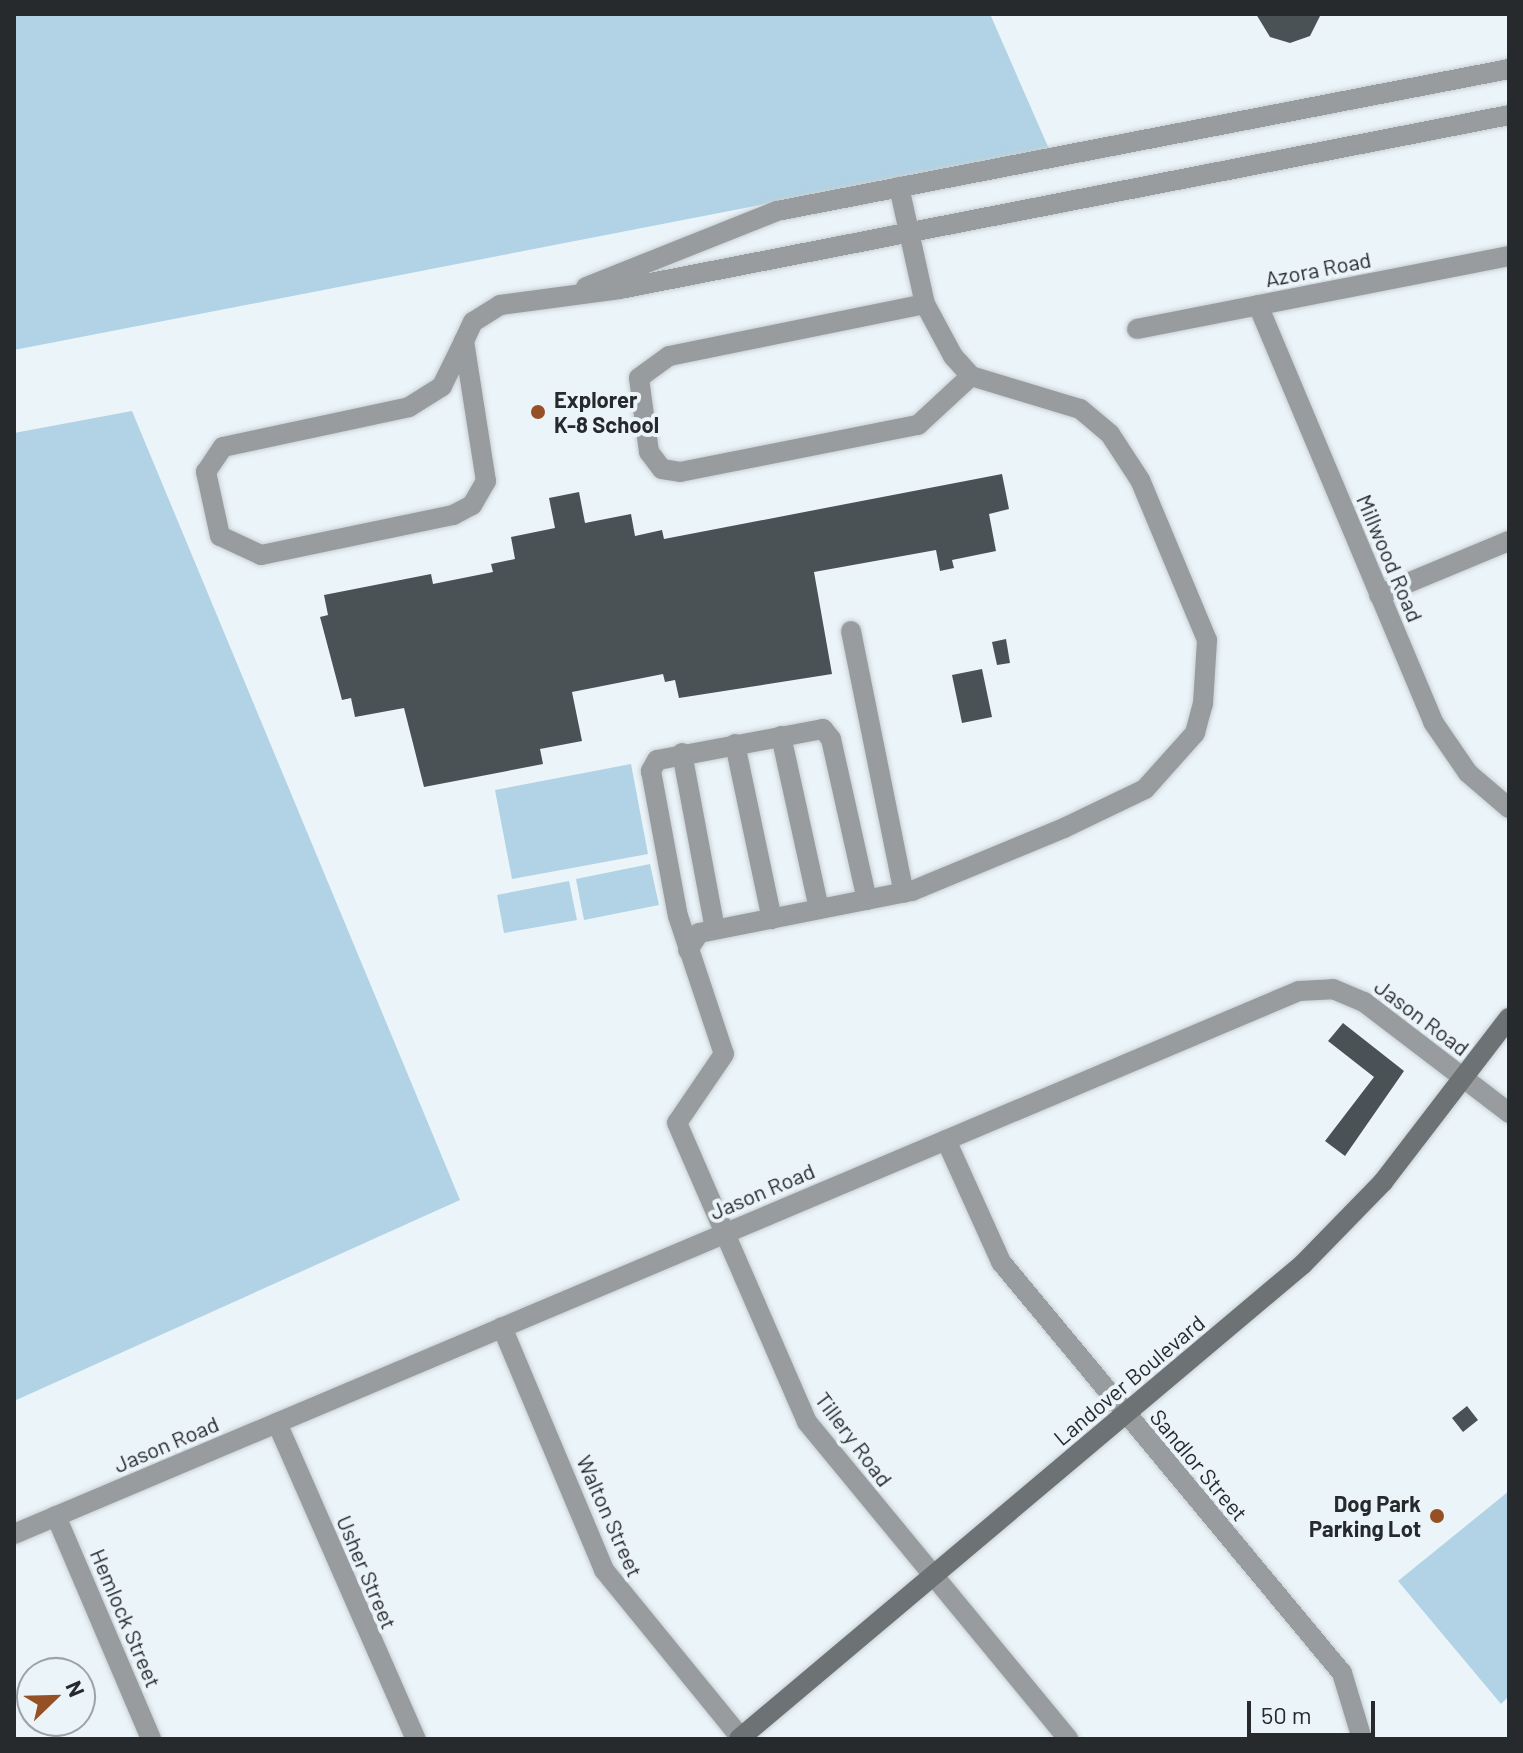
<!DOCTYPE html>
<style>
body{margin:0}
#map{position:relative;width:1523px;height:1753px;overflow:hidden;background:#ebf4f9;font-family:Barlow,sans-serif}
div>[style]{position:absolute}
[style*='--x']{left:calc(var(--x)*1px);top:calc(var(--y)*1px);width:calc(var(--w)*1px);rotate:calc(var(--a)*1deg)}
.green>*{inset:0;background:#b1d3e5}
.building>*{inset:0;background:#4a5256}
.roads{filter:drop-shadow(0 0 2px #c8d0d4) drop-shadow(0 0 2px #c8d0d4)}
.street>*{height:20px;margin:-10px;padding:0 10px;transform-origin:10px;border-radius:10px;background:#989c9e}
.secondary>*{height:20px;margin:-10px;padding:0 10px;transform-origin:10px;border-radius:10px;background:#6d7275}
.dots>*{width:22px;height:22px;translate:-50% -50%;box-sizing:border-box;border:4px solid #ebf4f9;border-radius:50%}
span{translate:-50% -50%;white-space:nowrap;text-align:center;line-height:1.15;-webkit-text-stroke:8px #ebf4f9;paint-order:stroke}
.street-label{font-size:22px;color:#272a2c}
.poi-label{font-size:22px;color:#272a2c;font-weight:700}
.left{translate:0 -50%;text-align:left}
.right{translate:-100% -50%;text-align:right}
.frame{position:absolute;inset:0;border:16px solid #272a2c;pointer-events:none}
.north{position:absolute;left:16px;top:1657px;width:80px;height:80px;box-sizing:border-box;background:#ebf4f9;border:2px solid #9da3a7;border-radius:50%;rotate:67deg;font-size:22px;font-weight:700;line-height:32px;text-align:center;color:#272a2c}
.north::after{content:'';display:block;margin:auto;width:28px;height:36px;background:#955125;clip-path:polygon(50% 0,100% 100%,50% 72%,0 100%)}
.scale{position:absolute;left:1247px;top:1701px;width:128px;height:36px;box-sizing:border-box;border:4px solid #272a2c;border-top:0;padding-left:10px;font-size:24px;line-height:28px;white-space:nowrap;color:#272a2c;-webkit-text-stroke:6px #ebf4f9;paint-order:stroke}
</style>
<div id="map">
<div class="green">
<div style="clip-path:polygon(14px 14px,990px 14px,1049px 149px,14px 350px)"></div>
<div style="clip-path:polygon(132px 411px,460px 1200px,14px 1401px,14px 433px)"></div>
<div style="clip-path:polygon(631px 764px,648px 854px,512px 879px,495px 790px)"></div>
<div style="clip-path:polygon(650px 864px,659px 905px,584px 920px,576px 879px)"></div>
<div style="clip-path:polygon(569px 881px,577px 920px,504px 933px,497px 895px)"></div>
<div style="clip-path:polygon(1509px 1491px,1509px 1696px,1501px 1704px,1398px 1581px)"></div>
</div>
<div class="building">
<div style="clip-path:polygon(1256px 14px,1321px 14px,1310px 36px,1290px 43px,1270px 37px)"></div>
<div style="clip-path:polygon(1002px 474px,1009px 509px,989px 514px,996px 551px,952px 560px,954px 568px,940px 571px,936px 550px,814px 572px,832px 674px,679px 698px,675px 680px,665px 682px,663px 674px,572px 692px,582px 741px,540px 749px,543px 764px,424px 787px,404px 708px,355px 717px,351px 698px,342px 700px,320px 617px,328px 615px,324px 595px,431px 574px,433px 584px,493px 572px,491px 564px,515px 559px,511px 537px,555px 528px,549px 498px,579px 492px,585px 523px,631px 514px,635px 536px,662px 530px,664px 539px)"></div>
<div style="clip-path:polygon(1006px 639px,1010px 663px,997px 665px,992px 642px)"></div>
<div style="clip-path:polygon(982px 669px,992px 717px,962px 723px,952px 675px)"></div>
<div style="clip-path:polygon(1343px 1023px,1404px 1071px,1345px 1156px,1325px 1141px,1374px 1077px,1328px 1041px)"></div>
<div style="clip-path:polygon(1467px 1406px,1478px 1420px,1463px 1432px,1452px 1418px)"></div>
</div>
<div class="roads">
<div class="street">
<div style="--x:586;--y:287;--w:206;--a:-21.7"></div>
<div style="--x:777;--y:211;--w:746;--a:-10.98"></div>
<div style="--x:925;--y:304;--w:261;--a:168.5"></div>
<div style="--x:669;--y:356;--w:37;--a:144"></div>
<div style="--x:639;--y:378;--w:75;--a:82.3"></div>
<div style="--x:649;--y:452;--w:21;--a:53"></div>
<div style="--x:662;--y:469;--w:18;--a:9"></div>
<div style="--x:680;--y:472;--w:243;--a:-11.2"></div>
<div style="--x:918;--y:425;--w:72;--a:-42.8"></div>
<div style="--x:1258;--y:305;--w:452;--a:67.2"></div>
<div style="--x:1433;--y:722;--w:62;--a:55.5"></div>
<div style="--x:1468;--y:773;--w:54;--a:40.5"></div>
<div style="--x:1137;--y:329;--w:379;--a:-11.1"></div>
<div style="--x:464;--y:341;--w:142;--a:81.1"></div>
<div style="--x:486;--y:481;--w:28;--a:120"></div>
<div style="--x:472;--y:505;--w:21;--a:152"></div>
<div style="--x:453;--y:515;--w:196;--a:168.2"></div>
<div style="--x:261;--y:555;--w:45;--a:-155.1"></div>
<div style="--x:220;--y:536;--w:66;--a:-102.3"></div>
<div style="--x:206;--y:472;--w:30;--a:-56"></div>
<div style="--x:223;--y:447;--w:190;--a:-12.1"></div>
<div style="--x:409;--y:407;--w:39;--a:-32"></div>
<div style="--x:442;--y:386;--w:50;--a:-63.9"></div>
<div style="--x:464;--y:341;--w:21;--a:-65"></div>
<div style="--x:473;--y:322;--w:32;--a:-32"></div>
<div style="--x:500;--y:305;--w:121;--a:-7.6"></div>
<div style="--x:620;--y:289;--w:906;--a:-11.07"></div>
<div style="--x:1379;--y:595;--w:141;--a:-22.6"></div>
<div style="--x:851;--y:631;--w:267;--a:78.6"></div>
<div style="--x:781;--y:736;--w:177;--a:77.6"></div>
<div style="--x:735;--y:744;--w:179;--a:78.1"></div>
<div style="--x:682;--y:753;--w:179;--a:79.4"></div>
<div style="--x:867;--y:900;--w:165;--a:-102.6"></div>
<div style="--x:831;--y:739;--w:13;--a:-129"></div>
<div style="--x:823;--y:729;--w:169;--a:169.4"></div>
<div style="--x:657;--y:760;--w:13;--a:119"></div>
<div style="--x:651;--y:771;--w:147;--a:79.5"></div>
<div style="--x:678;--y:916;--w:145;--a:71.6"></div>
<div style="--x:724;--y:1054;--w:83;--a:124.3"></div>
<div style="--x:677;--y:1123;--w:326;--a:66.5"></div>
<div style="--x:807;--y:1422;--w:411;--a:50.5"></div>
<div style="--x:688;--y:950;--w:20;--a:-57"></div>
<div style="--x:699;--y:933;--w:217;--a:-11.2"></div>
<div style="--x:912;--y:891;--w:165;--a:-22.5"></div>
<div style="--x:1064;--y:828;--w:90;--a:-25.7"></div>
<div style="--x:1145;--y:789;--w:75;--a:-48.2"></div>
<div style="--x:1195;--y:733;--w:30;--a:-75"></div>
<div style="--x:1203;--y:704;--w:64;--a:-86.4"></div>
<div style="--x:1207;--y:640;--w:173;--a:-112.7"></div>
<div style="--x:1140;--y:480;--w:55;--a:-123.1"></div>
<div style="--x:1110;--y:434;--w:39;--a:-140"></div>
<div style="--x:1080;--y:409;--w:114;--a:-163.2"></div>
<div style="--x:971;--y:376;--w:27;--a:-132"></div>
<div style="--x:953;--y:356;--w:59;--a:-118.3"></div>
<div style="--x:925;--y:304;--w:120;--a:-102.5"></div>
<div style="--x:946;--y:1140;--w:134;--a:65.7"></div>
<div style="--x:1001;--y:1262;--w:534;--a:50.32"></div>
<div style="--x:1342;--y:1673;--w:69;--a:73.1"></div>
<div style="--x:502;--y:1327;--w:264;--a:67.2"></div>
<div style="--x:604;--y:1570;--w:217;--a:50.8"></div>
<div style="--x:277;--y:1423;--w:345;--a:66.3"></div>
<div style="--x:56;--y:1516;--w:242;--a:66.9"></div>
<div style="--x:14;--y:1534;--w:1395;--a:-22.91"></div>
<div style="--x:1299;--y:991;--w:34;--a:-3"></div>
<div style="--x:1333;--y:989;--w:34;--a:23"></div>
<div style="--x:1364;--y:1002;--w:183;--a:37.4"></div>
</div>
<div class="secondary">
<div style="--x:739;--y:1739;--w:737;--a:-40.1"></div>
<div style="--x:1303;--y:1264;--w:115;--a:-45.7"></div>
<div style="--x:1383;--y:1182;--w:207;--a:-52.5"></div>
</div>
</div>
<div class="dots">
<div style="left:538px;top:412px;background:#955125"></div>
<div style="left:1437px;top:1516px;background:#955125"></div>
</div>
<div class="street-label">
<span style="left:1318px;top:269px;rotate:-11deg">Azora Road</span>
<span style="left:1390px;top:558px;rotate:67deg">Millwood Road</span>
<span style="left:1422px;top:1017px;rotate:37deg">Jason Road</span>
<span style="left:762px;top:1191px;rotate:-23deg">Jason Road</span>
<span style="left:1129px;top:1380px;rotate:-40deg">Landover Boulevard</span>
<span style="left:854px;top:1439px;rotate:53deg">Tillery Road</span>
<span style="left:166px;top:1444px;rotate:-23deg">Jason Road</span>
<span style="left:1199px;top:1465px;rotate:50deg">Sandlor Street</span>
<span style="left:610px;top:1516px;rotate:66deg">Walton Street</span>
<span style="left:367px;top:1572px;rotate:67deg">Usher Street</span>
<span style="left:126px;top:1618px;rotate:67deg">Hemlock Street</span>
</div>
<div class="poi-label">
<span class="left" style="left:554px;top:412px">Explorer<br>K-8 School</span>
<span class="right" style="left:1421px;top:1516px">Dog Park<br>Parking Lot</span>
</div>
<div class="frame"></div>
<div class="north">N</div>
<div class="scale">50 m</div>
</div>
